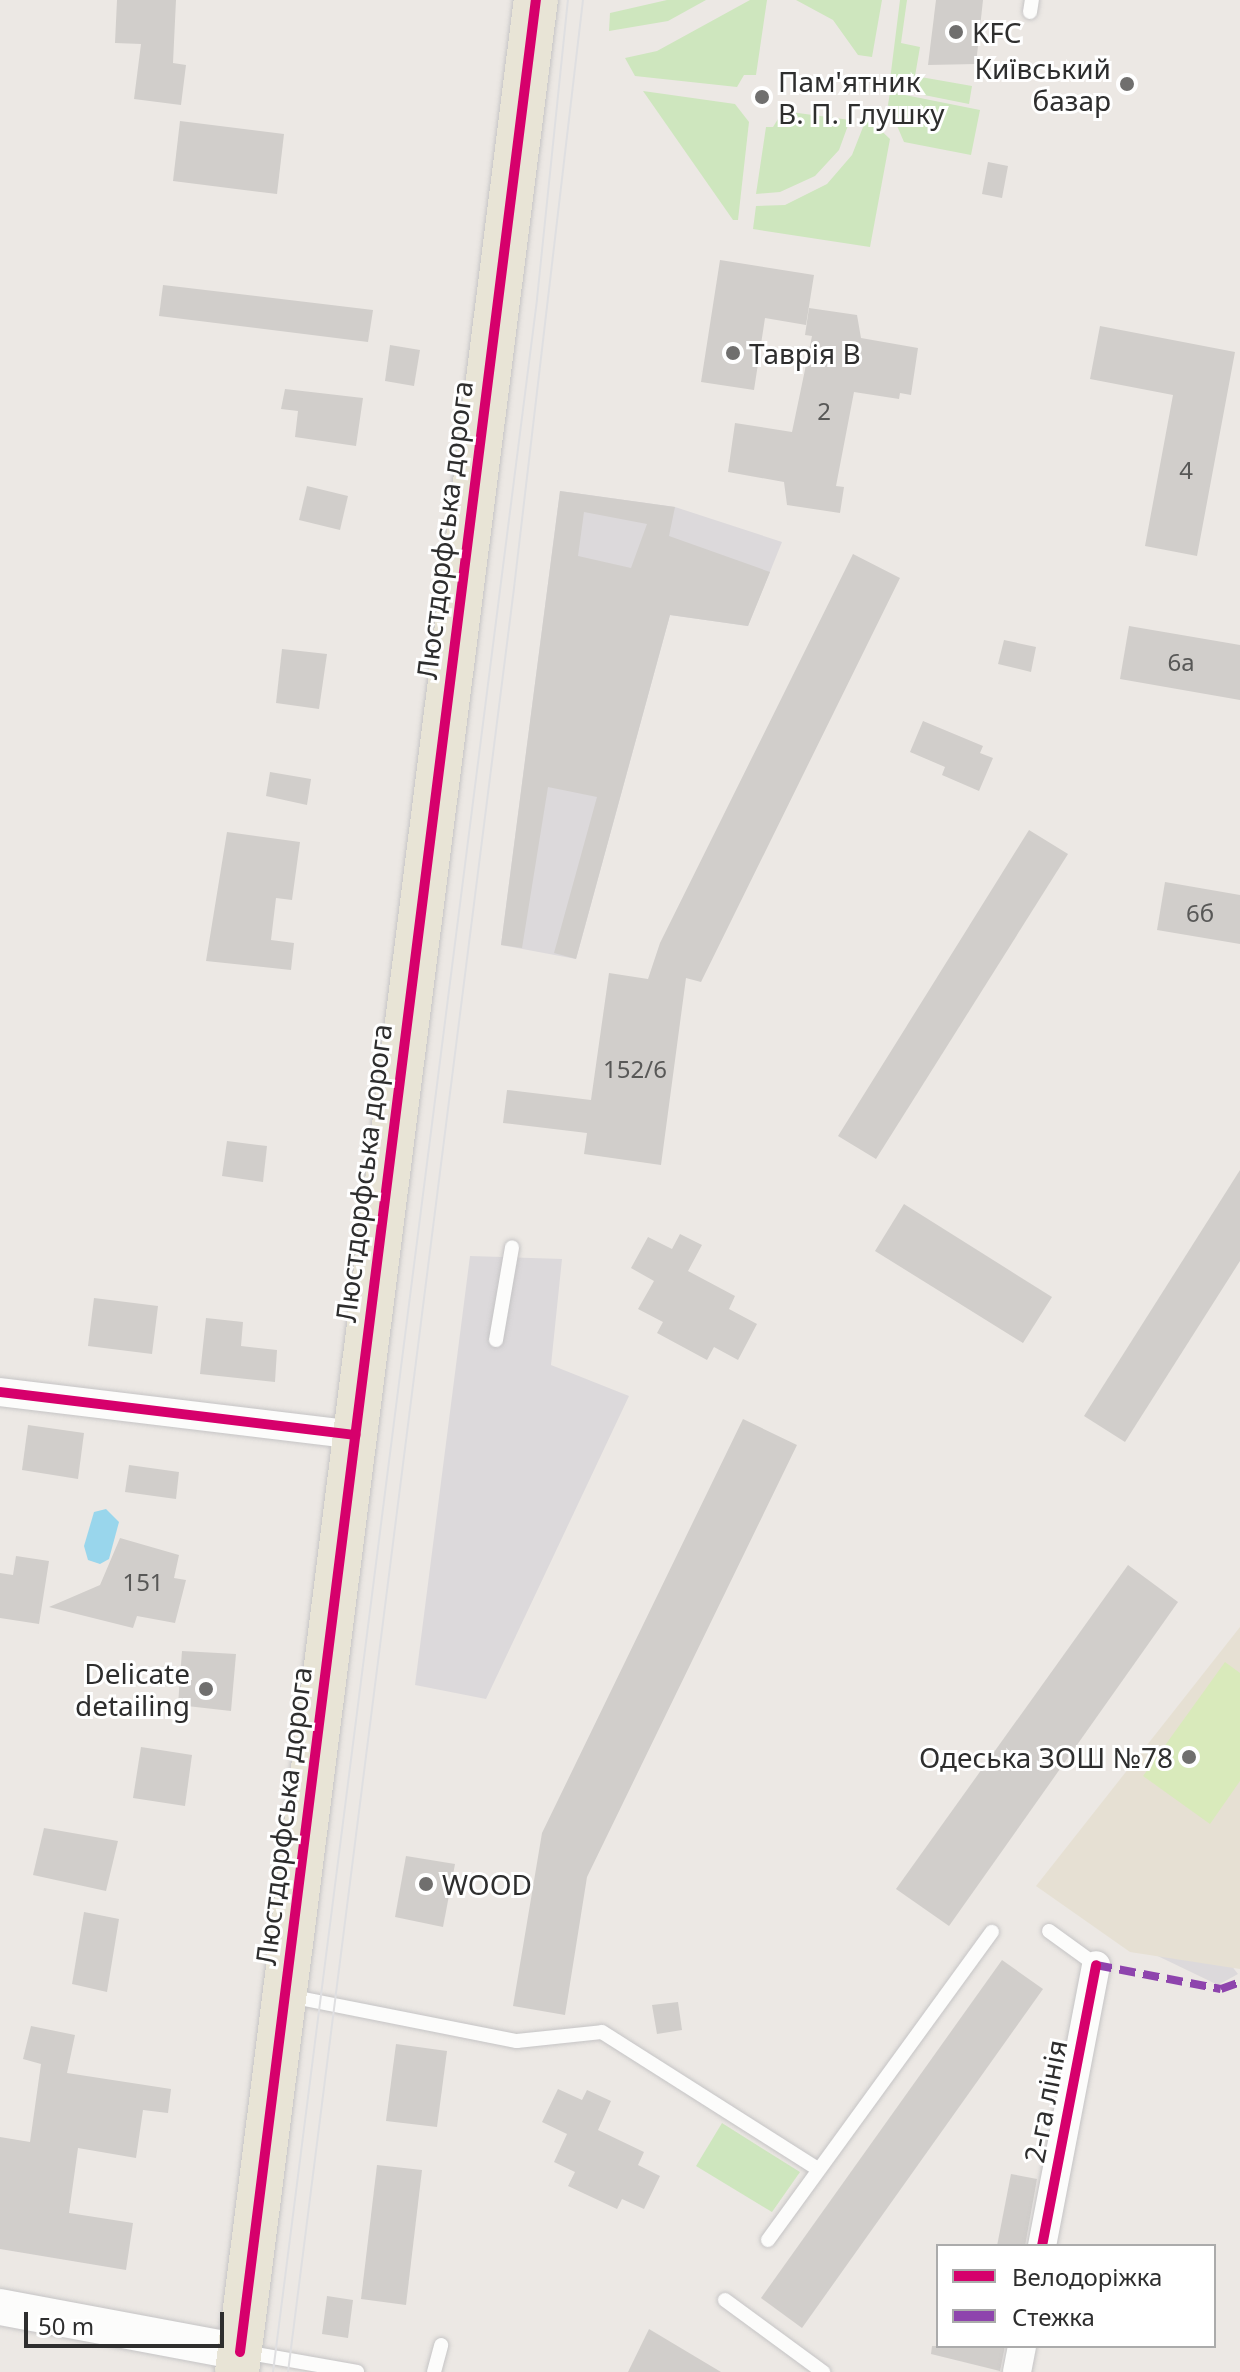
<!DOCTYPE html>
<meta charset="utf-8">
<style>
body{margin:0}
#map{position:relative;width:1240px;height:2372px;overflow:hidden;background:#ece8e4;font-family:"Noto Sans",sans-serif}
div>[style]{position:absolute}
[style*='--x']{left:calc(var(--x)*1px);top:calc(var(--y)*1px);width:calc(var(--w)*1px);rotate:calc(var(--a)*1deg)}
.industrial>*{inset:0;background:#dcd9db}
.education>*{inset:0;background:#e6e0d3}
.green>*{inset:0;background:#cee6be}
.pitch>*{inset:0;background:#d9eabb}
.water>*{inset:0;background:#99d6ec}
.building>*{inset:0;background:#d1cecb}
.roads{filter:drop-shadow(0 0 2px #c5c4c5) drop-shadow(0 0 2px #c5c4c5)}
.service>*{height:14px;margin:-7px;padding:0 7px;transform-origin:7px;border-radius:7px;background:#fcfcfb}
.minor>*{height:28px;margin:-14px;padding:0 14px;transform-origin:14px;border-radius:14px;background:#fcfcfb}
.tertiary>*{height:36px;margin:-18px;padding:0 18px;transform-origin:18px;border-radius:18px;background:#fcfcfb}
.primary>*{height:44px;margin:-22px;padding:0 22px;transform-origin:22px;border-radius:22px;background:#e8e4d6}
.tram>*{height:2px;margin:-1px;padding:0 1px;transform-origin:1px;border-radius:1px;background:#dfdfe1}
.quiet>*{height:8px;margin-top:-4px;transform-origin:0;background:repeating-linear-gradient(90deg,#8e44ad 0 16px,transparent 0 24px)}
.cycleway>*{height:10px;margin:-5px;padding:0 5px;transform-origin:5px;border-radius:5px;background:#d6006c}
.dots>*{width:22px;height:22px;translate:-50% -50%;box-sizing:border-box;border:4px solid #fff;border-radius:50%}
span{translate:-50% -50%;white-space:nowrap;text-align:center;line-height:1.15;-webkit-text-stroke:6px #fff;paint-order:stroke}
.number-label{font-size:24px;color:#585857}
.number-label span{-webkit-text-stroke-width:0}
.poi-label{font-size:28px;color:#2e2e2e}
.left{translate:0 -50%;text-align:left}
.right{translate:-100% -50%;text-align:right}
.street-label{font-size:28px;color:#2e2e2e}
.legend{position:absolute;left:936px;top:2244px;width:280px;height:104px;box-sizing:border-box;background:#fff;border:2px solid #ababab;margin:0;padding:10px 14px;list-style:none;font-size:24px;color:#2e2e2e}
.legend li{display:flex;align-items:center;gap:16px;height:40px}
.legend b{width:40px;border:2px solid #ababab}
.scale{position:absolute;left:24px;top:2312px;width:200px;height:36px;box-sizing:border-box;border:4px solid #2e2e2e;border-top:0;padding-left:10px;font-size:24px;line-height:28px;white-space:nowrap;color:#2e2e2e;-webkit-text-stroke:6px #fff;paint-order:stroke}
</style>
<div id="map">
<div class="industrial">
<div style="clip-path:polygon(560px 491px,675px 507px,782px 542px,748px 626px,670px 615px,576px 959px,501px 945px)"></div>
<div style="clip-path:polygon(470px 1256px,562px 1259px,551px 1365px,629px 1396px,486px 1699px,415px 1685px)"></div>
<div style="clip-path:polygon(1112px 1934px,1227px 1960px,1238px 1974px,1218px 1985px)"></div>
</div>
<div class="education">
<div style="clip-path:polygon(1240px 1627px,1240px 1969px,1130px 1952px,1036px 1886px)"></div>
</div>
<div class="green">
<div style="clip-path:polygon(667px 0,706px 0,668px 21px,609px 31px,610px 13px)"></div>
<div style="clip-path:polygon(750px 0,767px 0,756px 75px,744px 75px,737px 87px,635px 76px,625px 58px,657px 51px)"></div>
<div style="clip-path:polygon(796px 0,882px 0,872px 57px,858px 55px,833px 20px)"></div>
<div style="clip-path:polygon(900px 0,907px 0,901px 43px,920px 47px,915px 76px,972px 86px,969px 104px,889px 88px)"></div>
<div style="clip-path:polygon(643px 91px,735px 104px,749px 122px,738px 220px,733px 220px)"></div>
<div style="clip-path:polygon(890px 92px,980px 110px,971px 155px,904px 142px,888px 105px)"></div>
<div style="clip-path:polygon(783px 111px,850px 120px,839px 150px,815px 176px,780px 192px,756px 194px,766px 127px,773px 127px)"></div>
<div style="clip-path:polygon(871px 121px,890px 139px,870px 247px,753px 229px,756px 206px,785px 205px,827px 184px,852px 155px,865px 122px)"></div>
<div style="clip-path:polygon(722px 2123px,800px 2172px,772px 2212px,696px 2166px)"></div>
</div>
<div class="pitch">
<div style="clip-path:polygon(1225px 1662px,1240px 1673px,1240px 1781px,1210px 1824px,1143px 1776px)"></div>
</div>
<div class="water">
<div style="clip-path:polygon(106px 1509px,119px 1522px,109px 1559px,100px 1564px,88px 1560px,84px 1546px,94px 1512px)"></div>
</div>
<div class="building">
<div style="clip-path:polygon(117px 0,176px 0,173px 63px,186px 65px,181px 105px,134px 99px,141px 44px,115px 43px)"></div>
<div style="clip-path:polygon(936px 0,983px 0,976px 64px,928px 65px)"></div>
<div style="clip-path:polygon(180px 121px,284px 134px,277px 194px,173px 181px)"></div>
<div style="clip-path:polygon(988px 162px,1008px 166px,1002px 198px,982px 194px)"></div>
<div style="clip-path:polygon(720px 260px,814px 275px,806px 325px,765px 318px,754px 390px,701px 382px)"></div>
<div style="clip-path:polygon(163px 285px,373px 310px,368px 342px,159px 316px)"></div>
<div style="clip-path:polygon(809px 308px,857px 315px,861px 338px,918px 348px,911px 395px,900px 393px,899px 399px,854px 392px,836px 486px,844px 487px,840px 513px,787px 505px,784px 482px,728px 472px,735px 423px,792px 432px,812px 336px,805px 335px)"></div>
<div style="clip-path:polygon(1100px 326px,1235px 352px,1197px 556px,1145px 546px,1173px 395px,1090px 379px)"></div>
<div style="clip-path:polygon(390px 345px,420px 350px,414px 386px,385px 381px)"></div>
<div style="clip-path:polygon(285px 389px,363px 398px,356px 446px,295px 437px,298px 411px,281px 409px)"></div>
<div style="clip-path:polygon(307px 486px,348px 496px,340px 530px,299px 520px)"></div>
<div style="clip-path:polygon(evenodd,560px 491px,675px 507px,669px 536px,770px 572px,748px 626px,670px 615px,576px 959px,554px 953px,597px 797px,548px 787px,522px 948px,501px 945px,560px 491px,584px 512px,647px 524px,631px 568px,578px 556px,584px 512px)"></div>
<div style="clip-path:polygon(853px 554px,900px 578px,701px 982px,686px 978px,661px 1165px,584px 1154px,587px 1133px,503px 1123px,507px 1090px,591px 1100px,609px 973px,648px 979px,660px 943px)"></div>
<div style="clip-path:polygon(1129px 626px,1240px 645px,1240px 700px,1120px 679px)"></div>
<div style="clip-path:polygon(1004px 640px,1036px 647px,1031px 672px,998px 664px)"></div>
<div style="clip-path:polygon(282px 649px,327px 654px,319px 709px,276px 703px)"></div>
<div style="clip-path:polygon(923px 721px,983px 746px,980px 753px,993px 758px,979px 791px,942px 775px,945px 767px,910px 752px)"></div>
<div style="clip-path:polygon(270px 772px,311px 779px,307px 805px,266px 796px)"></div>
<div style="clip-path:polygon(1029px 830px,1068px 854px,876px 1159px,838px 1136px)"></div>
<div style="clip-path:polygon(227px 832px,300px 842px,292px 900px,276px 898px,271px 940px,294px 943px,291px 970px,206px 961px)"></div>
<div style="clip-path:polygon(1165px 882px,1240px 895px,1240px 944px,1157px 930px)"></div>
<div style="clip-path:polygon(227px 1141px,267px 1146px,263px 1182px,222px 1176px)"></div>
<div style="clip-path:polygon(1240px 1170px,1240px 1261px,1125px 1442px,1084px 1416px)"></div>
<div style="clip-path:polygon(904px 1204px,1052px 1297px,1023px 1343px,875px 1251px)"></div>
<div style="clip-path:polygon(680px 1234px,702px 1245px,688px 1271px,735px 1296px,729px 1309px,757px 1324px,738px 1360px,714px 1347px,707px 1360px,657px 1333px,663px 1322px,638px 1309px,654px 1281px,631px 1268px,648px 1237px,672px 1249px)"></div>
<div style="clip-path:polygon(94px 1298px,158px 1306px,152px 1354px,88px 1346px)"></div>
<div style="clip-path:polygon(206px 1318px,243px 1322px,241px 1346px,277px 1350px,275px 1382px,200px 1374px)"></div>
<div style="clip-path:polygon(743px 1419px,797px 1445px,587px 1877px,565px 2015px,513px 2006px,542px 1833px)"></div>
<div style="clip-path:polygon(28px 1425px,84px 1433px,78px 1479px,22px 1470px)"></div>
<div style="clip-path:polygon(129px 1465px,179px 1472px,176px 1499px,125px 1492px)"></div>
<div style="clip-path:polygon(120px 1538px,179px 1555px,174px 1578px,186px 1580px,175px 1623px,137px 1616px,133px 1628px,49px 1607px,100px 1585px)"></div>
<div style="clip-path:polygon(16px 1556px,49px 1561px,39px 1624px,0 1618px,0 1573px,13px 1575px)"></div>
<div style="clip-path:polygon(1128px 1565px,1178px 1602px,949px 1926px,896px 1889px)"></div>
<div style="clip-path:polygon(182px 1651px,236px 1654px,231px 1711px,178px 1705px)"></div>
<div style="clip-path:polygon(141px 1747px,192px 1755px,185px 1806px,133px 1798px)"></div>
<div style="clip-path:polygon(44px 1828px,118px 1841px,106px 1891px,33px 1875px)"></div>
<div style="clip-path:polygon(406px 1856px,455px 1864px,443px 1927px,395px 1917px)"></div>
<div style="clip-path:polygon(84px 1912px,119px 1919px,107px 1992px,72px 1984px)"></div>
<div style="clip-path:polygon(1002px 1960px,1043px 1989px,802px 2328px,761px 2298px)"></div>
<div style="clip-path:polygon(678px 2002px,682px 2030px,657px 2034px,652px 2005px)"></div>
<div style="clip-path:polygon(31px 2026px,75px 2035px,67px 2073px,171px 2089px,168px 2113px,143px 2110px,136px 2158px,78px 2148px,69px 2213px,133px 2223px,126px 2270px,0 2249px,0 2137px,30px 2142px,41px 2064px,23px 2059px)"></div>
<div style="clip-path:polygon(396px 2044px,447px 2051px,437px 2127px,386px 2121px)"></div>
<div style="clip-path:polygon(558px 2089px,582px 2100px,587px 2090px,611px 2101px,598px 2130px,644px 2152px,638px 2165px,660px 2176px,644px 2209px,622px 2199px,617px 2209px,568px 2186px,575px 2172px,554px 2162px,567px 2134px,542px 2122px)"></div>
<div style="clip-path:polygon(377px 2165px,422px 2170px,406px 2305px,361px 2299px)"></div>
<div style="clip-path:polygon(1011px 2174px,1037px 2179px,1025px 2246px,997px 2246px)"></div>
<div style="clip-path:polygon(327px 2296px,353px 2300px,348px 2338px,322px 2334px)"></div>
<div style="clip-path:polygon(649px 2329px,721px 2372px,628px 2372px)"></div>
<div style="clip-path:polygon(932px 2346px,1005px 2346px,1000px 2371px,931px 2354px)"></div>
</div>
<div class="roads">
<div class="service">
<div style="--x:1030;--y:12;--w:12;--a:-81"></div>
<div style="--x:496;--y:1340;--w:94;--a:-80.2"></div>
<div style="--x:1049;--y:1931;--w:58;--a:35.9"></div>
<div style="--x:289;--y:1996;--w:232;--a:11.2"></div>
<div style="--x:517;--y:2041;--w:85;--a:-6"></div>
<div style="--x:602;--y:2032;--w:254;--a:32.4"></div>
<div style="--x:768;--y:2240;--w:381;--a:-54"></div>
<div style="--x:725;--y:2300;--w:122;--a:36.3"></div>
<div style="--x:244;--y:2352;--w:115;--a:10"></div>
<div style="--x:434;--y:2372;--w:28;--a:-75"></div>
</div>
<div class="minor">
<div style="--x:0;--y:1392;--w:358;--a:6.9"></div>
<div style="--x:1042;--y:2246;--w:286;--a:-79.1"></div>
<div style="--x:1017;--y:2372;--w:26;--a:-79"></div>
</div>
<div class="tertiary">
<div style="--x:0;--y:2307;--w:244;--a:10.6"></div>
</div>
<div class="primary">
<div style="--x:237;--y:2372;--w:2391;--a:-82.82"></div>
</div>
</div>
<div class="tram">
<div style="--x:273;--y:2372;--w:2090;--a:-82.74"></div>
<div style="--x:537;--y:299;--w:301;--a:-84.1"></div>
<div style="--x:288;--y:2372;--w:1798;--a:-82.78"></div>
<div style="--x:514;--y:588;--w:592;--a:-83.31"></div>
</div>
<div class="quiet">
<div style="--x:1096;--y:1965;--w:127;--a:10.9"></div>
<div style="--x:1221;--y:1989;--w:20;--a:-20"></div>
</div>
<div class="cycleway">
<div style="--x:0;--y:1392;--w:358;--a:6.9"></div>
<div style="--x:1042;--y:2246;--w:286;--a:-79.1"></div>
<div style="--x:240;--y:2352;--w:2371;--a:-82.83"></div>
</div>
<div class="dots">
<div style="left:956px;top:32px;background:#706f6e"></div>
<div style="left:1127px;top:84px;background:#706f6e"></div>
<div style="left:762px;top:97px;background:#706f6e"></div>
<div style="left:733px;top:353px;background:#706f6e"></div>
<div style="left:206px;top:1689px;background:#706f6e"></div>
<div style="left:1189px;top:1757px;background:#706f6e"></div>
<div style="left:426px;top:1884px;background:#706f6e"></div>
</div>
<div class="number-label">
<span style="left:824px;top:411px">2</span>
<span style="left:1186px;top:470px">4</span>
<span style="left:1181px;top:662px">6а</span>
<span style="left:1200px;top:913px">6б</span>
<span style="left:635px;top:1069px">152/6</span>
<span style="left:143px;top:1582px">151</span>
</div>
<div class="poi-label">
<span class="left" style="left:972px;top:32px">KFC</span>
<span class="right" style="left:1111px;top:84px">Київський<br>базар</span>
<span class="left" style="left:778px;top:97px">Пам'ятник<br>В. П. Глушку</span>
<span class="left" style="left:749px;top:353px">Таврія В</span>
<span class="right" style="left:190px;top:1689px">Delicate<br>detailing</span>
<span class="right" style="left:1173px;top:1757px">Одеська ЗОШ №78</span>
<span class="left" style="left:442px;top:1884px">WOOD</span>
</div>
<div class="street-label">
<span style="left:444px;top:530px;rotate:-83deg">Люстдорфська дорога</span>
<span style="left:363px;top:1173px;rotate:-83deg">Люстдорфська дорога</span>
<span style="left:283px;top:1816px;rotate:-83deg">Люстдорфська дорога</span>
<span style="left:1045px;top:2101px;rotate:-79deg">2-га лінія</span>
</div>
<ul class="legend">
<li><b style="height:10px;background:#d6006c"></b>Велодоріжка</li>
<li><b style="height:10px;background:#8e44ad"></b>Стежка</li>
</ul>
<div class="scale">50 m</div>
</div>
